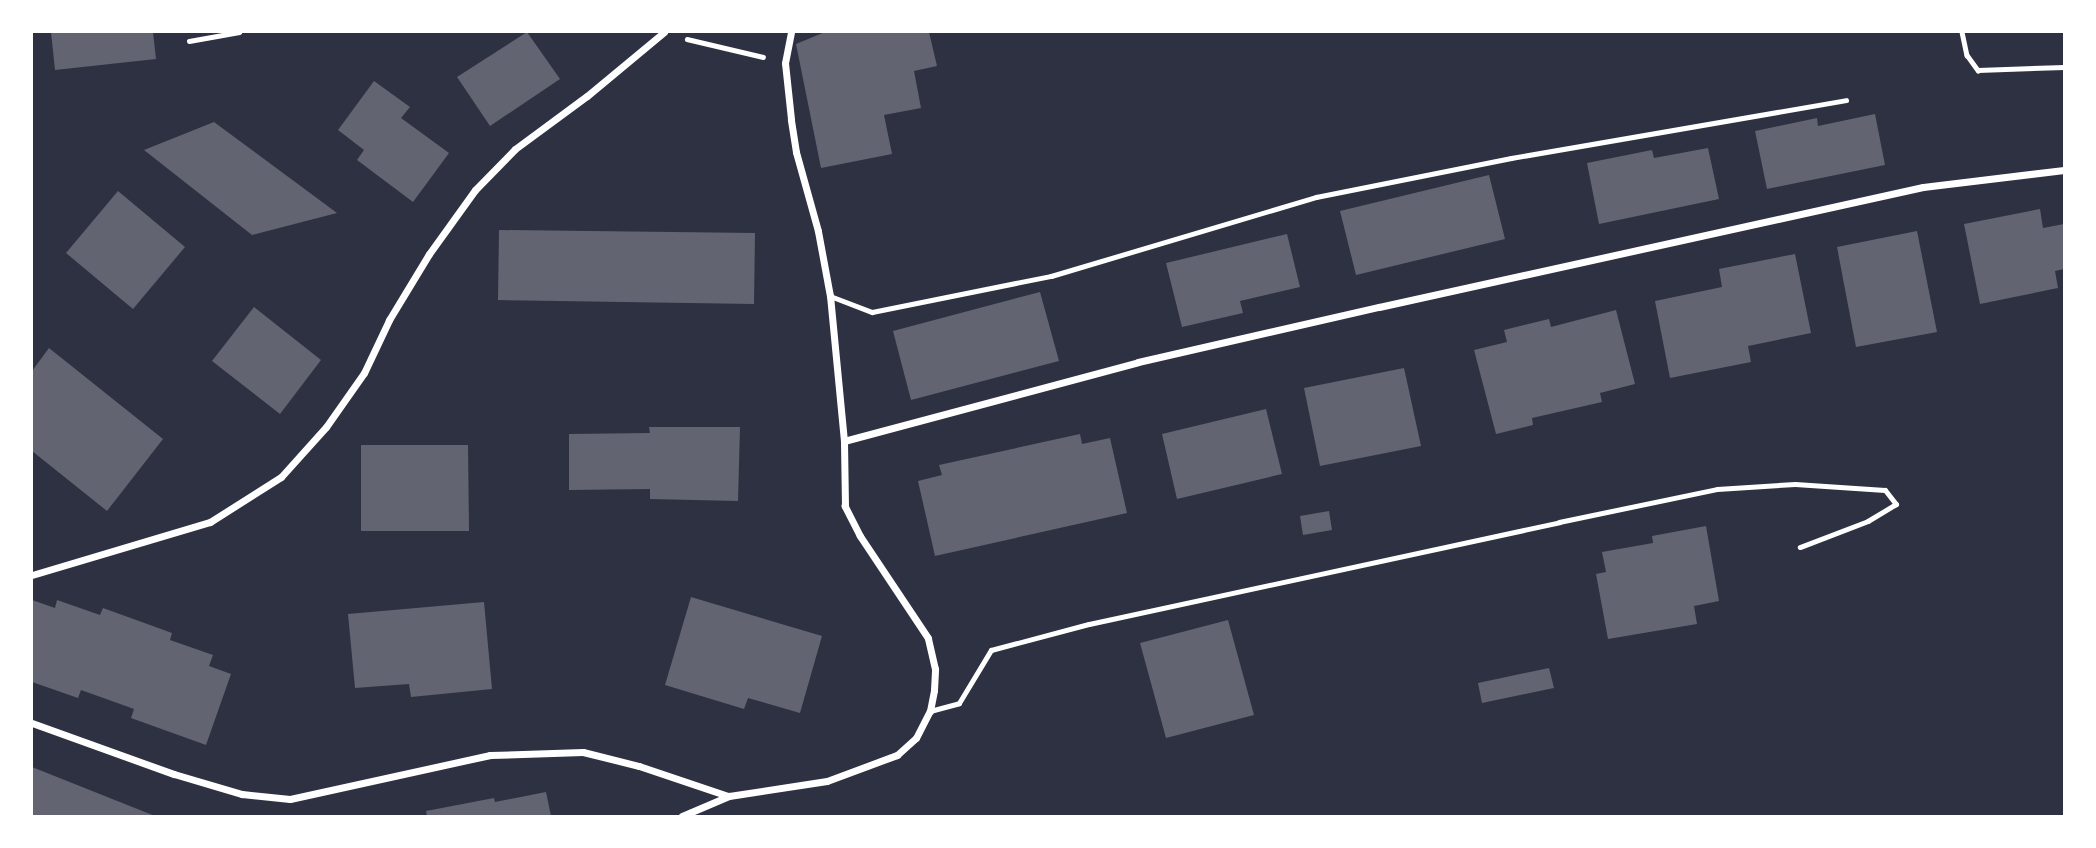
<!DOCTYPE html>
<style>
body{margin:0}
#map{position:relative;width:2096px;height:848px;overflow:hidden;background:#2d3142;font-family:"Crimson Pro",serif}
div>[style]{position:absolute}
[style*='--x']{left:calc(var(--x)*1px);top:calc(var(--y)*1px);width:calc(var(--w)*1px);rotate:calc(var(--a)*1deg)}
.building>*{inset:0;background:#626471}
.path>*{height:4.5px;margin:-2.25px;padding:0 2.25px;transform-origin:2.25px;border-radius:2.25px;background:#fff}
.service>*{height:5px;margin:-2.5px;padding:0 2.5px;transform-origin:2.5px;border-radius:2.5px;background:#fff}
.minor>*{height:7px;margin:-3.5px;padding:0 3.5px;transform-origin:3.5px;border-radius:3.5px;background:#fff}
span{translate:-50% -50%;white-space:nowrap;text-align:center;line-height:1.15;-webkit-text-stroke:7px #fff;paint-order:stroke}
.frame{position:absolute;inset:0;border:33px solid #fff;pointer-events:none}
</style>
<div id="map">
<div class="building">
<div style="clip-path:polygon(51px 32px,153px 32px,156px 59px,55px 70px)"></div>
<div style="clip-path:polygon(527px 32px,560px 79px,490px 126px,457px 77px)"></div>
<div style="clip-path:polygon(825px 32px,929px 32px,937px 66px,914px 71px,921px 108px,884px 115px,892px 154px,821px 168px,796px 44px)"></div>
<div style="clip-path:polygon(374px 81px,410px 107px,401px 118px,449px 153px,413px 202px,357px 160px,364px 150px,338px 130px)"></div>
<div style="clip-path:polygon(1875px 114px,1885px 165px,1767px 189px,1755px 131px,1817px 118px,1818px 126px)"></div>
<div style="clip-path:polygon(214px 122px,337px 213px,252px 235px,144px 150px)"></div>
<div style="clip-path:polygon(1708px 148px,1719px 199px,1599px 224px,1587px 163px,1652px 150px,1654px 158px)"></div>
<div style="clip-path:polygon(1489px 175px,1505px 239px,1356px 275px,1340px 211px)"></div>
<div style="clip-path:polygon(118px 191px,185px 247px,133px 309px,66px 253px)"></div>
<div style="clip-path:polygon(2040px 209px,2043px 228px,2064px 224px,2064px 269px,2055px 271px,2058px 288px,1980px 304px,1964px 224px)"></div>
<div style="clip-path:polygon(499px 230px,755px 233px,754px 304px,498px 300px)"></div>
<div style="clip-path:polygon(1917px 231px,1937px 332px,1856px 347px,1837px 247px)"></div>
<div style="clip-path:polygon(1287px 234px,1300px 287px,1240px 301px,1243px 313px,1182px 327px,1166px 263px)"></div>
<div style="clip-path:polygon(1795px 254px,1811px 333px,1748px 346px,1751px 362px,1670px 378px,1655px 301px,1722px 287px,1719px 269px)"></div>
<div style="clip-path:polygon(1040px 292px,1059px 361px,911px 400px,893px 331px)"></div>
<div style="clip-path:polygon(254px 307px,321px 360px,280px 414px,212px 361px)"></div>
<div style="clip-path:polygon(1616px 310px,1635px 384px,1600px 393px,1602px 402px,1532px 418px,1533px 425px,1496px 434px,1474px 350px,1507px 342px,1504px 330px,1549px 319px,1551px 327px)"></div>
<div style="clip-path:polygon(49px 348px,163px 439px,107px 511px,32px 451px,32px 371px)"></div>
<div style="clip-path:polygon(1404px 368px,1421px 446px,1320px 466px,1304px 388px)"></div>
<div style="clip-path:polygon(1266px 409px,1282px 474px,1177px 499px,1162px 434px)"></div>
<div style="clip-path:polygon(649px 427px,740px 427px,738px 501px,650px 499px,650px 489px,569px 490px,569px 434px,650px 433px)"></div>
<div style="clip-path:polygon(1080px 434px,1082px 444px,1110px 438px,1127px 513px,935px 556px,918px 481px,942px 475px,939px 465px)"></div>
<div style="clip-path:polygon(361px 445px,468px 445px,469px 531px,361px 531px)"></div>
<div style="clip-path:polygon(1329px 511px,1332px 530px,1303px 535px,1300px 516px)"></div>
<div style="clip-path:polygon(1706px 526px,1719px 601px,1694px 606px,1697px 624px,1608px 639px,1596px 574px,1606px 572px,1602px 552px,1653px 543px,1652px 536px)"></div>
<div style="clip-path:polygon(691px 597px,822px 636px,800px 713px,748px 698px,744px 709px,665px 685px)"></div>
<div style="clip-path:polygon(32px 600px,55px 608px,57px 600px,100px 615px,103px 608px,172px 633px,170px 640px,213px 655px,209px 666px,231px 674px,206px 745px,131px 718px,134px 709px,81px 690px,78px 698px,32px 682px)"></div>
<div style="clip-path:polygon(484px 602px,492px 689px,411px 697px,409px 684px,355px 688px,348px 614px)"></div>
<div style="clip-path:polygon(1228px 620px,1254px 715px,1166px 738px,1140px 643px)"></div>
<div style="clip-path:polygon(1549px 668px,1554px 688px,1482px 703px,1478px 683px)"></div>
<div style="clip-path:polygon(32px 767px,155px 816px,32px 816px)"></div>
<div style="clip-path:polygon(546px 792px,551px 816px,427px 816px,426px 811px,494px 798px,495px 802px)"></div>
</div>
<div class="path">
<div style="--x:1962;--y:32;--w:24;--a:78"></div>
<div style="--x:1967;--y:55;--w:19;--a:54"></div>
<div style="--x:1978;--y:70;--w:86;--a:-2"></div>
<div style="--x:687;--y:39;--w:78;--a:13.3"></div>
</div>
<div class="service">
<div style="--x:189;--y:41;--w:51;--a:-10.2"></div>
<div style="--x:830;--y:296;--w:45;--a:20.9"></div>
<div style="--x:872;--y:312;--w:183;--a:-11.4"></div>
<div style="--x:1051;--y:276;--w:277;--a:-16.6"></div>
<div style="--x:1316;--y:197;--w:199;--a:-11.3"></div>
<div style="--x:1511;--y:158;--w:340;--a:-9.8"></div>
<div style="--x:930;--y:711;--w:30;--a:-15"></div>
<div style="--x:959;--y:703;--w:62;--a:-58.9"></div>
<div style="--x:991;--y:650;--w:101;--a:-14.9"></div>
<div style="--x:1089;--y:624;--w:481;--a:-12.2"></div>
<div style="--x:1559;--y:522;--w:161;--a:-11.8"></div>
<div style="--x:1717;--y:489;--w:78;--a:-3.7"></div>
<div style="--x:1795;--y:484;--w:90;--a:3.8"></div>
<div style="--x:1885;--y:490;--w:18;--a:52"></div>
<div style="--x:1896;--y:504;--w:33;--a:149"></div>
<div style="--x:1868;--y:521;--w:73;--a:159.1"></div>
</div>
<div class="minor">
<div style="--x:844;--y:441;--w:304;--a:-15"></div>
<div style="--x:1138;--y:362;--w:247;--a:-12.9"></div>
<div style="--x:1379;--y:307;--w:557;--a:-12.44"></div>
<div style="--x:1923;--y:187;--w:142;--a:-6.9"></div>
<div style="--x:32;--y:575;--w:186;--a:-16.6"></div>
<div style="--x:210;--y:522;--w:84;--a:-32.4"></div>
<div style="--x:281;--y:477;--w:67;--a:-48"></div>
<div style="--x:326;--y:427;--w:66;--a:-54.9"></div>
<div style="--x:364;--y:373;--w:59;--a:-64.7"></div>
<div style="--x:389;--y:320;--w:77;--a:-58.8"></div>
<div style="--x:429;--y:254;--w:79;--a:-54.3"></div>
<div style="--x:475;--y:190;--w:57;--a:-45.7"></div>
<div style="--x:515;--y:149;--w:89;--a:-36.4"></div>
<div style="--x:587;--y:96;--w:100;--a:-39.7"></div>
<div style="--x:32;--y:723;--w:151;--a:19.8"></div>
<div style="--x:174;--y:774;--w:71;--a:16.4"></div>
<div style="--x:242;--y:794;--w:48;--a:5.9"></div>
<div style="--x:290;--y:799;--w:205;--a:-12.4"></div>
<div style="--x:490;--y:755;--w:93;--a:-1.8"></div>
<div style="--x:583;--y:752;--w:58;--a:14"></div>
<div style="--x:639;--y:766;--w:94;--a:18.6"></div>
<div style="--x:682;--y:816;--w:51;--a:-23.1"></div>
<div style="--x:729;--y:796;--w:99;--a:-8.7"></div>
<div style="--x:827;--y:781;--w:75;--a:-20.4"></div>
<div style="--x:897;--y:755;--w:25;--a:-42"></div>
<div style="--x:916;--y:738;--w:30;--a:-63"></div>
<div style="--x:930;--y:711;--w:21;--a:-79"></div>
<div style="--x:934;--y:690;--w:21;--a:-87"></div>
<div style="--x:935;--y:669;--w:32;--a:-103"></div>
<div style="--x:928;--y:638;--w:123;--a:-123.7"></div>
<div style="--x:860;--y:536;--w:34;--a:-117"></div>
<div style="--x:845;--y:506;--w:65;--a:-90.9"></div>
<div style="--x:844;--y:441;--w:146;--a:-95.5"></div>
<div style="--x:830;--y:296;--w:66;--a:-100.5"></div>
<div style="--x:818;--y:231;--w:82;--a:-105.6"></div>
<div style="--x:796;--y:152;--w:33;--a:-99"></div>
<div style="--x:791;--y:119;--w:56;--a:-96.1"></div>
<div style="--x:785;--y:63;--w:32;--a:-79"></div>
</div>
<div class="frame"></div>
</div>
